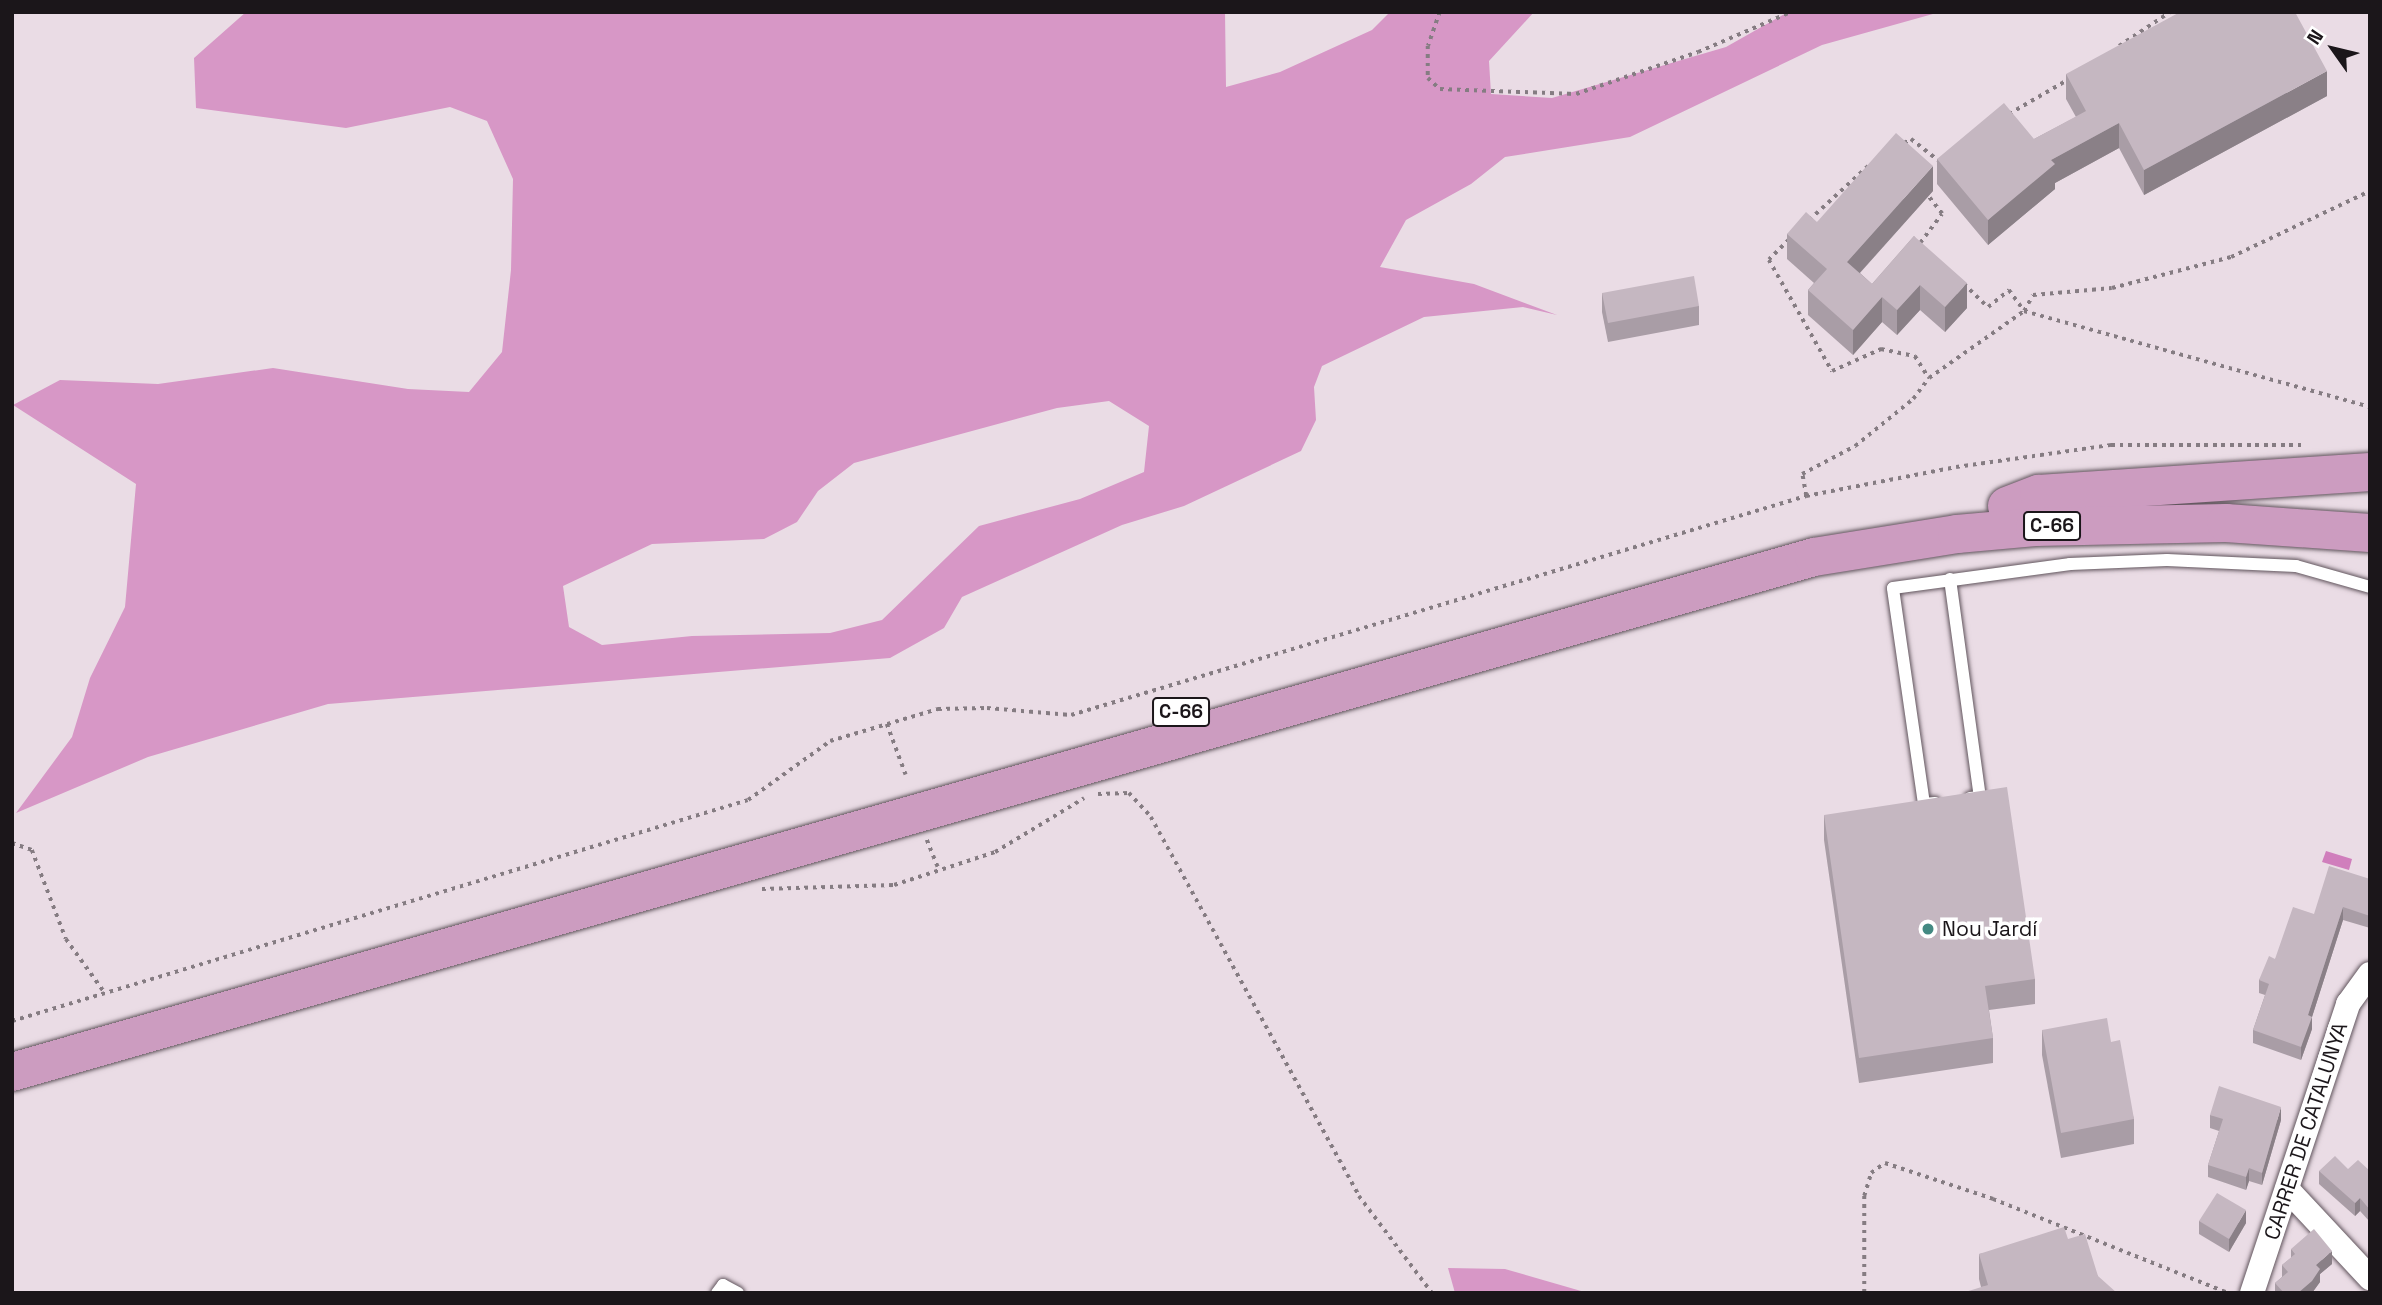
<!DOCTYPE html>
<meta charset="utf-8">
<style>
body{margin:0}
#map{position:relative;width:2382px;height:1305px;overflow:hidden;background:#eadce5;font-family:"Space Grotesk",sans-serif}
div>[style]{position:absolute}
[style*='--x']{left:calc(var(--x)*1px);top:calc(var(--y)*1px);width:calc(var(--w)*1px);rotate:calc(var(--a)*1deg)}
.green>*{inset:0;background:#d797c6}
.water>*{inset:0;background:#d07ebc}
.path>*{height:3.5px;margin-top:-1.75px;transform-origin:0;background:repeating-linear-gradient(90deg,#857c82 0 3.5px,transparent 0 8.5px)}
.roads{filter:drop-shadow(0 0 2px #61555d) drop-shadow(0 0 2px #61555d)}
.service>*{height:12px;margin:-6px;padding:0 6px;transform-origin:6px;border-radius:6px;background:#fff}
.minor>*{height:24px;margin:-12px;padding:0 12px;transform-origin:12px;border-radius:12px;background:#fff}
.trunk>*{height:38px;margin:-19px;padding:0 19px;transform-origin:19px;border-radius:19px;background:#cc9cc0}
.wall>*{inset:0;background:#a99da6}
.shaded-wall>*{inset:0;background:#8a8087}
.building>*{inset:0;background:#c5b7c1}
.dots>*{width:19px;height:19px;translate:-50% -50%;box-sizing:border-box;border:4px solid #fff;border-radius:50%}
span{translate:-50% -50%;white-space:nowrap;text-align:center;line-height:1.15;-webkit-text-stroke:7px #fff;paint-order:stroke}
.shield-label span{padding:2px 5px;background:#fff;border:2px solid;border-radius:5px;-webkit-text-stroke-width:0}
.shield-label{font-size:19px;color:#1b161a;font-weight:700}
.poi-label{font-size:21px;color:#1b161a}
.left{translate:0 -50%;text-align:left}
.street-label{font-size:21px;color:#1b161a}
.frame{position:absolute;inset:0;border:14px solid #1b161a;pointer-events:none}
.north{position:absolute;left:2298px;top:14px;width:70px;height:70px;-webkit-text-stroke:5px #fff;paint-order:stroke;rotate:304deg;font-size:19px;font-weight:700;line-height:28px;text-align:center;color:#1b161a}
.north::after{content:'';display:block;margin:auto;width:24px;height:32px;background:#1b161a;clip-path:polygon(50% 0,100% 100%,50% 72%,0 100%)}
</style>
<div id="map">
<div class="green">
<div style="clip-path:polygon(evenodd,246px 12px,1225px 12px,1226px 87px,1280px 72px,1372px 30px,1390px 12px,1534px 12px,1489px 61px,1491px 94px,1552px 98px,1726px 47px,1788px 12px,1940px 12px,1822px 45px,1630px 137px,1505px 157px,1471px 184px,1406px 220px,1380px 267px,1474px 284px,1557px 315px,1523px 307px,1424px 317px,1322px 366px,1314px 387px,1316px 420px,1301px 451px,1184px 506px,1122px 525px,962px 597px,944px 628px,890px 658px,328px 704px,148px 757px,16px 813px,72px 737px,90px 678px,125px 607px,136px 484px,13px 405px,60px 380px,158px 384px,273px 368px,408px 389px,469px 392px,502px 352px,511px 270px,513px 179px,487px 121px,450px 107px,346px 128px,196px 108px,194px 58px,246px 12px,1109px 401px,1149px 426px,1144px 472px,1080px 499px,979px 526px,882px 620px,830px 633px,692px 636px,602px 645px,569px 627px,563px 586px,652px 544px,764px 539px,797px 522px,818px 491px,854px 463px,1057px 408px,1109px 401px)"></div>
<div style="clip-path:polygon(1448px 1268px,1505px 1269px,1588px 1293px,1455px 1293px)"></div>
</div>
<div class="water">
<div style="clip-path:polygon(2326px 851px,2352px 859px,2349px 870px,2322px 862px)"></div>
</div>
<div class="path">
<div style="--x:1440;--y:12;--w:36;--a:109"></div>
<div style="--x:1428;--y:46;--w:32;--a:90"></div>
<div style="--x:1428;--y:78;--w:16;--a:43"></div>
<div style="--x:1440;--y:89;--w:136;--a:2.1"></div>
<div style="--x:1576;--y:94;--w:129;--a:-19"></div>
<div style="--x:1698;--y:52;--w:101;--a:-23.3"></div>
<div style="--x:2119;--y:46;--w:61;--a:-33.7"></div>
<div style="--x:2009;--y:114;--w:69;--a:-30.3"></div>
<div style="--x:1904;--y:143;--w:8;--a:-30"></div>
<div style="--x:1911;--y:139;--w:34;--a:38"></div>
<div style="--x:1809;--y:220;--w:80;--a:-42.5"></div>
<div style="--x:1789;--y:240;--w:28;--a:135"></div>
<div style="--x:1769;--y:260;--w:128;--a:60.4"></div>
<div style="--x:1832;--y:371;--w:54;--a:-24.2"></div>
<div style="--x:1881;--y:349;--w:35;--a:12"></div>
<div style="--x:1915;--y:356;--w:26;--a:58"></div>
<div style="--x:1920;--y:243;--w:36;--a:-53"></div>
<div style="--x:1942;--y:214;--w:24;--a:-128"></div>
<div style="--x:1964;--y:284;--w:33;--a:44"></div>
<div style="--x:1988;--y:307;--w:27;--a:-39"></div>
<div style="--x:2009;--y:290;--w:26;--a:54"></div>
<div style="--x:2024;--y:311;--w:18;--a:-61"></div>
<div style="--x:2033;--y:295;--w:79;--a:-5.1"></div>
<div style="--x:2112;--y:288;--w:123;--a:-14.6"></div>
<div style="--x:2231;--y:257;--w:154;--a:-25.4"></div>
<div style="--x:1806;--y:496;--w:22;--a:-100"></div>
<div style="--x:1802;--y:474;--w:60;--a:-27.8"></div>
<div style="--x:1855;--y:446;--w:75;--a:-39"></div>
<div style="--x:1913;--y:399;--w:26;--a:-53"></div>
<div style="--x:1929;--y:378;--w:116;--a:-35.2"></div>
<div style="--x:2024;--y:311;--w:359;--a:15.5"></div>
<div style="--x:887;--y:724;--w:54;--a:69.6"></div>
<div style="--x:1098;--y:794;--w:31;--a:-2"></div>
<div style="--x:1129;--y:793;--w:33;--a:47"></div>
<div style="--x:1151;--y:817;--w:432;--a:61.2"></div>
<div style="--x:1359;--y:1196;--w:121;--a:53"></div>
<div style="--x:927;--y:840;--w:29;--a:68"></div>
<div style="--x:12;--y:843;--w:21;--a:19"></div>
<div style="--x:32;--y:850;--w:95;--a:69.1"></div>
<div style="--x:66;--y:939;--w:67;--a:54.2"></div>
<div style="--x:762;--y:889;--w:132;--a:-1.7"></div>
<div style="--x:894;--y:885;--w:106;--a:-18.1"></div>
<div style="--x:995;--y:852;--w:104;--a:-31.2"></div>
<div style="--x:12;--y:1021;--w:768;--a:-16.71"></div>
<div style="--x:748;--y:800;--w:101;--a:-35.7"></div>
<div style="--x:830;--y:741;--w:113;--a:-16.5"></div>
<div style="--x:938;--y:709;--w:49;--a:-1.2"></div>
<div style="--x:987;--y:708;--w:84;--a:4.8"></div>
<div style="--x:1071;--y:715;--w:767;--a:-16.59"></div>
<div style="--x:1806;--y:496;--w:153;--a:-10.9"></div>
<div style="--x:1956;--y:467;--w:157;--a:-8.1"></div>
<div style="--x:2111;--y:445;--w:194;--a:0"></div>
<div style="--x:1864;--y:1293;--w:97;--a:-90"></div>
<div style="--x:1864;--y:1196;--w:24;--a:-73"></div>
<div style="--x:1871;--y:1173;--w:17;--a:-36"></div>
<div style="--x:1885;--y:1163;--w:114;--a:18.4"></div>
<div style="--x:1993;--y:1199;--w:253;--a:21.8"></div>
</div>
<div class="roads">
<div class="service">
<div style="--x:1950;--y:579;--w:220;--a:82.2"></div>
<div style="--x:1980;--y:797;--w:10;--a:174"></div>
<div style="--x:1935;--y:803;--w:11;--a:175"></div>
<div style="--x:1924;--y:804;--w:218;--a:-98.2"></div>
<div style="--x:1893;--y:588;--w:179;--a:-7.7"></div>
<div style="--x:2070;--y:564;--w:97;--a:-2.4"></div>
<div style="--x:2167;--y:560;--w:129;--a:2.7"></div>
<div style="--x:2296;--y:566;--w:77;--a:15.8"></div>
<div style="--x:717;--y:1293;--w:10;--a:-53"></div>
<div style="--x:723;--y:1285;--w:17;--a:28"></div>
</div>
<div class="minor">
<div style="--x:2287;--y:1189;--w:122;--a:47"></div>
<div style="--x:2252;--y:1293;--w:305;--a:-71.6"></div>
<div style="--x:2348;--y:1004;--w:37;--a:-54"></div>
</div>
<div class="trunk">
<div style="--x:2007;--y:506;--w:34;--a:-21"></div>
<div style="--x:2039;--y:494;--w:332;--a:-3.8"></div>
<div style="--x:12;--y:1072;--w:1874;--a:-15.95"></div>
<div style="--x:1814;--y:557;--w:145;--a:-9.1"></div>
<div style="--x:1957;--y:534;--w:78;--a:-5.1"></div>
<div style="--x:2035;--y:527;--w:191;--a:-1.2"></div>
<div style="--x:2226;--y:523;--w:144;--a:4"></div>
</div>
</div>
<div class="wall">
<div style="clip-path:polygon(2066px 74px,2327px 96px,2144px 195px,2119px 148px,2055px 183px,2055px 189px,1988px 245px,1937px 184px,1937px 159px,2034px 139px,2076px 117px,2066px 99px)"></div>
<div style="clip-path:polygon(1933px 191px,1860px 273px,1872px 284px,1914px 236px,1967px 308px,1945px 332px,1920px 310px,1897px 335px,1882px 322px,1853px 355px,1808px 315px,1808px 290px,1814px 283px,1787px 259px,1787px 234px,1817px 222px)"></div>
<div style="clip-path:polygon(1602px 293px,1699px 306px,1699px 325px,1608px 342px,1602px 312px)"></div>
<div style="clip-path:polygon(1824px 815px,2035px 979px,2035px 1004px,1989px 1010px,1993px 1038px,1993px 1063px,1859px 1083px,1824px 840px)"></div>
<div style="clip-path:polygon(2370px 879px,2370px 928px,2343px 920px,2312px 1017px,2312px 1029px,2301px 1060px,2253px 1043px,2253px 1030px,2265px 995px,2259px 993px,2259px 980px,2275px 959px)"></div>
<div style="clip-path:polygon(2042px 1030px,2111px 1042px,2134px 1119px,2134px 1144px,2061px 1158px,2042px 1055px)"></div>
<div style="clip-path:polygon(2210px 1115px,2281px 1120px,2262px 1185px,2249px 1181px,2246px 1190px,2208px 1177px,2208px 1165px,2219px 1131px,2210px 1128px)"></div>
<div style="clip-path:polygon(2348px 1169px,2370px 1171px,2370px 1222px,2360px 1211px,2355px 1216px,2319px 1184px,2319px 1171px)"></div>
<div style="clip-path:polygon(2199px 1221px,2246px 1223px,2229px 1252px,2199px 1234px)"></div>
<div style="clip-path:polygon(2068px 1239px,2098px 1276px,1981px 1287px,1979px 1279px,1979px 1254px)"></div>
<div style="clip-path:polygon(2291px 1249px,2332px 1264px,2320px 1274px,2320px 1282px,2312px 1293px,2275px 1293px,2275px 1283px,2282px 1277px,2282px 1265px,2291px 1258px)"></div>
</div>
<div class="shaded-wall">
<div style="clip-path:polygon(2327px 71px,2327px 96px,2144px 195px,2144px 170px)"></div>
<div style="clip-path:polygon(2119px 123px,2119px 148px,2055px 183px,2055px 189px,1988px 245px,1988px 220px,2051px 160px)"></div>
<div style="clip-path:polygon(1933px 166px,1933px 191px,1847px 287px,1847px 262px)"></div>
<div style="clip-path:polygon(1967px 283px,1967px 308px,1945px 332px,1945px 307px)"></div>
<div style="clip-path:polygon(1920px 285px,1920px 310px,1897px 335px,1897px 310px)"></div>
<div style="clip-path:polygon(1882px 297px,1882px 322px,1853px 355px,1853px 330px)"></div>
<div style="clip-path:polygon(2343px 907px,2343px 920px,2312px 1017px,2312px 1029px,2301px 1060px,2301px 1047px,2308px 1015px)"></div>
<div style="clip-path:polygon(2281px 1107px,2281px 1120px,2262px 1185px,2262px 1173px)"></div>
<div style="clip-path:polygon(2249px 1168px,2249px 1181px,2246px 1190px,2246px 1177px)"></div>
<div style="clip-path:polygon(2360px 1198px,2360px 1211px,2355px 1216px,2355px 1203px)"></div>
<div style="clip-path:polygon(2246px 1210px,2246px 1223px,2229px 1252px,2229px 1239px)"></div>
<div style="clip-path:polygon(2332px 1251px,2332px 1264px,2320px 1274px,2320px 1282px,2312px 1293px,2298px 1293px,2316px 1265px)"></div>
</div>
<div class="building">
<div style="clip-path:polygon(2180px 12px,2295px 12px,2327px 71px,2144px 170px,2119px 123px,2051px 160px,2055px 164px,1988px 220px,1937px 159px,2004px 103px,2034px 139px,2086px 111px,2066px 74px)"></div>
<div style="clip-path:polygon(1896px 133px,1933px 166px,1847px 262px,1872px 284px,1914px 236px,1967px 283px,1945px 307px,1920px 285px,1897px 310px,1882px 297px,1853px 330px,1808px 290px,1827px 269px,1787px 234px,1806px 212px,1817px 222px)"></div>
<div style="clip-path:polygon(1694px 276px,1699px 306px,1608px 323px,1602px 293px)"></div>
<div style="clip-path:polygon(2007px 787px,2035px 979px,1985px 986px,1993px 1038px,1859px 1058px,1824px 815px)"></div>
<div style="clip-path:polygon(2329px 866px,2370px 879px,2370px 916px,2343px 907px,2308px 1015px,2312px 1017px,2301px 1047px,2253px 1030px,2269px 984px,2259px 980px,2269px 956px,2275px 959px,2293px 907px,2314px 914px)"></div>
<div style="clip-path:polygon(2107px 1018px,2111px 1042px,2120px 1040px,2134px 1119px,2061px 1133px,2042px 1030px)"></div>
<div style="clip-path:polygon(2219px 1086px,2281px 1107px,2262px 1173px,2249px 1168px,2246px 1177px,2208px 1165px,2223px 1119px,2210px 1115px)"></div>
<div style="clip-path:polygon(2335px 1156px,2348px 1169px,2358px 1160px,2370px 1171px,2370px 1210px,2360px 1198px,2355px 1203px,2319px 1171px)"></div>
<div style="clip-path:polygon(2217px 1193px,2246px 1210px,2229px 1239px,2199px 1221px)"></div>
<div style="clip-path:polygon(2064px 1227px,2068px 1239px,2085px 1234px,2098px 1276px,2117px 1293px,1962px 1293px,1988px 1285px,1979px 1254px)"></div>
<div style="clip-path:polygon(2314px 1229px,2332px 1251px,2316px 1265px,2320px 1269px,2312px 1281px,2298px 1293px,2284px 1293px,2275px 1283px,2288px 1272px,2282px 1265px,2295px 1254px,2291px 1249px)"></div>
</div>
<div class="dots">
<div style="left:1928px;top:929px;background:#438982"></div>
</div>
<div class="shield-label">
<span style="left:2052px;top:526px">C-66</span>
<span style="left:1181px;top:712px">C-66</span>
</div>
<div class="poi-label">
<span class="left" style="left:1942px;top:929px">Nou Jardí</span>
</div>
<div class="street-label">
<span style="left:2306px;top:1131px;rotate:-72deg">CARRER DE CATALUNYA</span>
</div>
<div class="frame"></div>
<div class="north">N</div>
</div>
